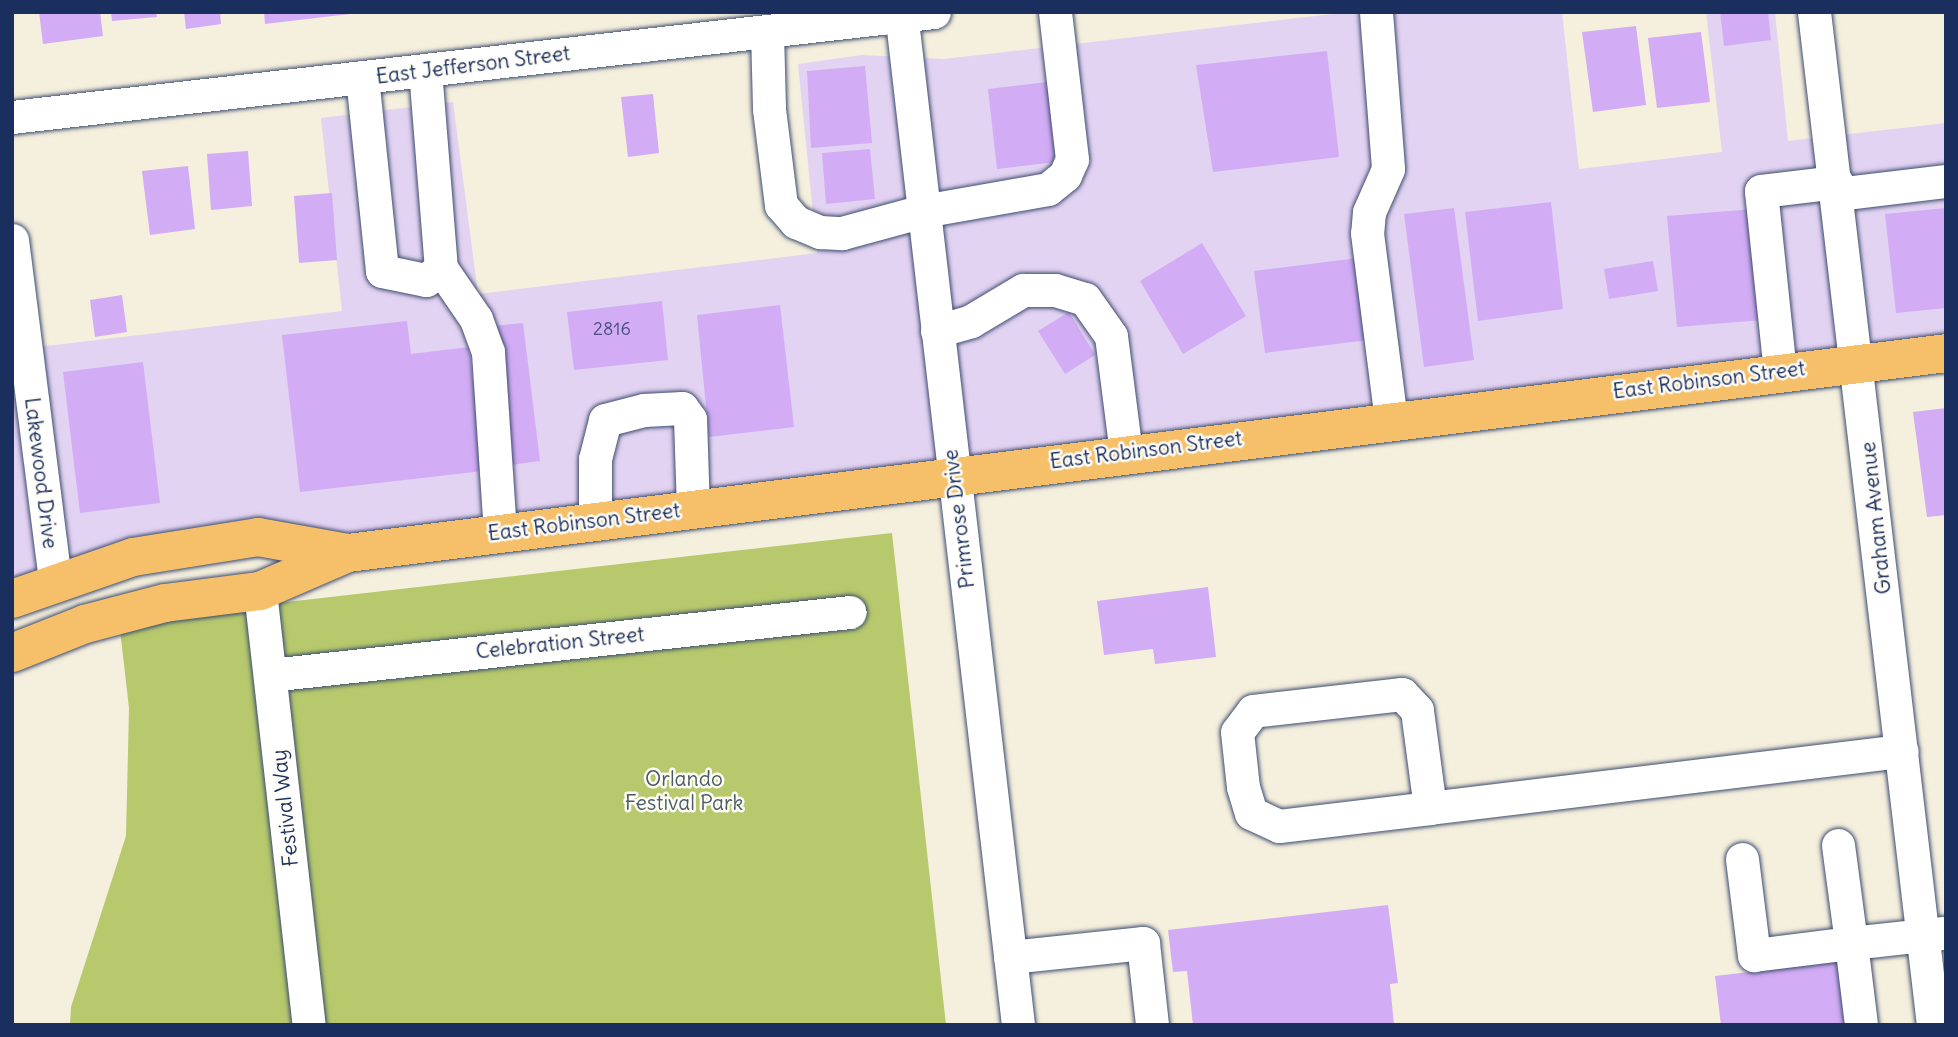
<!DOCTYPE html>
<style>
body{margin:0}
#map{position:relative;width:1958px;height:1037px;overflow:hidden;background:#f5efdd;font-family:Delius,sans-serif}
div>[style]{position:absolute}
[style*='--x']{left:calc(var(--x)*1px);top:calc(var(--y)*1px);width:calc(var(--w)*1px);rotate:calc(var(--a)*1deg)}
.built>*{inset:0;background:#e3d3f2}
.green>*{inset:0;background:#b7c96c}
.building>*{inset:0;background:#d2acf5}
.roads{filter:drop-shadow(0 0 2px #3c4c71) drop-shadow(0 0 2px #3c4c71)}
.minor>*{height:33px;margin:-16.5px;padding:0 16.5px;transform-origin:16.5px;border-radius:16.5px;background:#fff}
.major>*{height:38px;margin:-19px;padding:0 19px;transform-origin:19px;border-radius:19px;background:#f6c06b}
span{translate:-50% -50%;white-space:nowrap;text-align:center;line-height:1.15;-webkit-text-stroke:5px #fdfcf7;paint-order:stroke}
.number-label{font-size:18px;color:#494e84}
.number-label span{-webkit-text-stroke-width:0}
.street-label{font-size:21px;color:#1b2f5e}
.park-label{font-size:21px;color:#4a5d62}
.frame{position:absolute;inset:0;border:14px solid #1b2f5e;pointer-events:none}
</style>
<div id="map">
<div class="built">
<div style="clip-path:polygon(1350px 12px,1562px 12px,1579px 169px,1722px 152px,1706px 12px,1775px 12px,1788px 141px,1946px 123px,1946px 352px,12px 580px,12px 350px,342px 311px,321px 118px,453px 102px,478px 294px,817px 253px,798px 64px,862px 55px,944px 59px)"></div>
</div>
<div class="green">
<div style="clip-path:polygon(892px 533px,946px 1025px,70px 1025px,71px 1007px,126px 836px,129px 708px,119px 621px)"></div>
</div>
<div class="building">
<div style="clip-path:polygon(39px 12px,100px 12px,103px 36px,43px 44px)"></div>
<div style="clip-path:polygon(111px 12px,156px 12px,157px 17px,112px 21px)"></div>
<div style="clip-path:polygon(184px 12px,220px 12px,221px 24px,186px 29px)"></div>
<div style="clip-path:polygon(264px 12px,350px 12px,350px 14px,265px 24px)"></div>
<div style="clip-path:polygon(1720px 12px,1768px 12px,1771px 40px,1724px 46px)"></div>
<div style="clip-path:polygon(1636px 26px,1646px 105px,1593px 112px,1582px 32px)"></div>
<div style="clip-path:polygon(1701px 32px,1710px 102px,1657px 108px,1648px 38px)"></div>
<div style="clip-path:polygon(1327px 51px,1339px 157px,1213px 172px,1196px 65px)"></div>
<div style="clip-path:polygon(865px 66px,872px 143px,811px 148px,807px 71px)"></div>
<div style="clip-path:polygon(1047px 82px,1056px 162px,997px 169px,988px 89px)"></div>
<div style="clip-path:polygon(653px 94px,659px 153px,628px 157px,621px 97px)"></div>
<div style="clip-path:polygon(870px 149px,875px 199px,826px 204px,822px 153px)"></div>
<div style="clip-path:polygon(248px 151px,252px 206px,211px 210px,207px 154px)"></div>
<div style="clip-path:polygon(188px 166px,195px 229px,150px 235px,142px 171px)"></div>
<div style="clip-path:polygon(332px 193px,337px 260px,299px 263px,294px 196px)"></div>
<div style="clip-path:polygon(1551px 202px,1563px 309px,1478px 321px,1465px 212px)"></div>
<div style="clip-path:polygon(1454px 208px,1474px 360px,1424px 367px,1404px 214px)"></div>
<div style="clip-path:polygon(1946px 208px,1946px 308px,1896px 313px,1885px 214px)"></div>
<div style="clip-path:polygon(1754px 209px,1763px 320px,1677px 327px,1667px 216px)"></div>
<div style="clip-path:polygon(1202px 243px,1246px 316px,1183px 354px,1140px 281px)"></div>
<div style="clip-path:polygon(1358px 258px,1368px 340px,1265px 353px,1254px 271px)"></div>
<div style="clip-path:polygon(1653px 261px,1658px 291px,1609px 299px,1604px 269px)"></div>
<div style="clip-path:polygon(122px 295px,127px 332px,95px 337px,90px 300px)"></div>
<div style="clip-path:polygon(662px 301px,668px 360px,574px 370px,567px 312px)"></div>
<div style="clip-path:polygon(780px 305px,794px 427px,709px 437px,697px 315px)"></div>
<div style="clip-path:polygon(1069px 312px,1095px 355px,1065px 374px,1038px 331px)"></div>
<div style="clip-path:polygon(407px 321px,411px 354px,469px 347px,483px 471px,300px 492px,282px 335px)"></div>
<div style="clip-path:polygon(523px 323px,540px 461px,510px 465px,493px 326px)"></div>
<div style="clip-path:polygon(143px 362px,160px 503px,80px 513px,63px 372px)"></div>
<div style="clip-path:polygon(1946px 408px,1946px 515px,1927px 517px,1913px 412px)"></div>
<div style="clip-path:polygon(1208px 587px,1216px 657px,1155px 664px,1153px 649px,1104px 655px,1097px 601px)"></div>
<div style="clip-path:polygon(1388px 905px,1398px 983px,1390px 984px,1394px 1025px,1193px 1025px,1187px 971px,1173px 972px,1168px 930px)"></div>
<div style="clip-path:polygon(1844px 961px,1851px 1025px,1721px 1025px,1715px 976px)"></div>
</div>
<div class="roads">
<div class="minor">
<div style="--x:901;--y:12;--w:1020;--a:83.41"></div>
<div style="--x:1376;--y:12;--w:157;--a:85.6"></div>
<div style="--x:1388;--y:169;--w:47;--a:113.8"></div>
<div style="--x:1369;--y:212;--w:21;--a:95"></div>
<div style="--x:1367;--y:233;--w:189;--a:82.7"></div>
<div style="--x:1814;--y:12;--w:1020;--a:83.3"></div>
<div style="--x:767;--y:31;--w:78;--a:88.5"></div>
<div style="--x:769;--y:109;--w:97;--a:82.9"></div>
<div style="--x:781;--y:205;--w:23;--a:49"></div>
<div style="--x:796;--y:222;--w:26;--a:23"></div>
<div style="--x:820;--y:232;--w:22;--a:3"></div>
<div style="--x:842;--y:233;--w:84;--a:-15.2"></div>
<div style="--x:923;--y:211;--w:127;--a:-10"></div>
<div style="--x:1048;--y:189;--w:22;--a:-39"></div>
<div style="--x:1065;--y:175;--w:17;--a:-66"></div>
<div style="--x:1072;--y:159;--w:148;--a:-96.6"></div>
<div style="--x:425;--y:70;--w:199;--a:85.4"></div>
<div style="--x:441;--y:268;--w:62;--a:55.5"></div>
<div style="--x:476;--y:319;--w:35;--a:70"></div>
<div style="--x:488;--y:352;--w:181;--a:86.2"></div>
<div style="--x:362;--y:77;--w:195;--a:84.1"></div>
<div style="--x:382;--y:271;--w:45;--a:11.6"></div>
<div style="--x:426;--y:280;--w:19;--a:-39"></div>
<div style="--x:12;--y:117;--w:928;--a:-6.5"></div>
<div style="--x:1837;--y:194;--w:110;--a:-6.8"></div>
<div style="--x:12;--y:240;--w:344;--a:82.8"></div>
<div style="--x:937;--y:331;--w:35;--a:-16"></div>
<div style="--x:971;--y:321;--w:61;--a:-30.8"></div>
<div style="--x:1023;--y:290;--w:32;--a:0"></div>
<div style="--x:1055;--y:290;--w:31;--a:17"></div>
<div style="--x:1085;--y:299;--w:45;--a:54.9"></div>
<div style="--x:1111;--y:336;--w:118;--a:82.7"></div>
<div style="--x:1780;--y:372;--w:182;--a:-96"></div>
<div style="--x:1761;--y:191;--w:76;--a:-6.8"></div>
<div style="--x:595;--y:521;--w:62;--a:-90"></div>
<div style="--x:595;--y:459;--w:40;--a:-75.6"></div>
<div style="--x:605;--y:420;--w:40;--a:-14.4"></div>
<div style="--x:644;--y:410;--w:38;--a:-3"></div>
<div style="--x:682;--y:408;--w:14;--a:54"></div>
<div style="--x:690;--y:419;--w:89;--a:88.1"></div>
<div style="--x:260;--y:591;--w:437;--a:83.6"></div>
<div style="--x:270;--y:675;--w:583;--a:-6.2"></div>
<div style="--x:1430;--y:808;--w:99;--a:-97.6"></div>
<div style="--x:1417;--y:710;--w:22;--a:-133"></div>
<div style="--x:1402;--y:694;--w:150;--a:173.5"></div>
<div style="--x:1253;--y:711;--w:26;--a:127"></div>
<div style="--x:1237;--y:732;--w:55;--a:83.8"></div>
<div style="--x:1243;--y:787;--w:27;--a:73"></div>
<div style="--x:1251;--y:813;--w:31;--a:25"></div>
<div style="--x:1279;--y:826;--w:152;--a:-6.8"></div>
<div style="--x:1430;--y:808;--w:475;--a:-6.9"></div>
<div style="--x:1838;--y:845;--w:99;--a:82.4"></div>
<div style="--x:1851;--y:943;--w:93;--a:-6.2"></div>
<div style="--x:1742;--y:859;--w:97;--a:82.9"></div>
<div style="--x:1754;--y:955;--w:98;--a:-7.1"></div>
<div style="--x:1851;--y:943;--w:83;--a:83"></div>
<div style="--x:1010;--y:957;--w:134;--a:-6"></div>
<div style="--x:1143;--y:943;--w:82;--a:83.7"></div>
</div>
<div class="major">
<div style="--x:12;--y:599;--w:128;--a:-19.1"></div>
<div style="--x:133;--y:557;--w:127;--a:-9.1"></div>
<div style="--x:258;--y:537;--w:91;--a:10.1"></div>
<div style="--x:12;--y:653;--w:79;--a:-21.7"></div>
<div style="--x:85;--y:624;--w:83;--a:-14.7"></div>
<div style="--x:165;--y:603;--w:96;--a:-7.2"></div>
<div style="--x:260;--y:591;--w:96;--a:-23.4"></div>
<div style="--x:348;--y:553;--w:1610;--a:-7.13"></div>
</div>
</div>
<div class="number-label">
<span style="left:612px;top:329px">2816</span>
</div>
<div class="street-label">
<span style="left:473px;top:65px;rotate:-7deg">East Jefferson Street</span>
<span style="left:1709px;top:380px;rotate:-7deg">East Robinson Street</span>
<span style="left:1146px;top:450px;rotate:-7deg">East Robinson Street</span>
<span style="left:41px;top:473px;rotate:83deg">Lakewood Drive</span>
<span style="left:1876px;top:518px;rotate:-96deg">Graham Avenue</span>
<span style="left:959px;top:519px;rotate:-97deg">Primrose Drive</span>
<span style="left:584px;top:522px;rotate:-7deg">East Robinson Street</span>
<span style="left:560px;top:643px;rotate:-6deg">Celebration Street</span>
<span style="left:285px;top:808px;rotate:-96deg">Festival Way</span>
</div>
<div class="park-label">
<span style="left:684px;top:791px">Orlando<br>Festival Park</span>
</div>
<div class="frame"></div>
</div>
